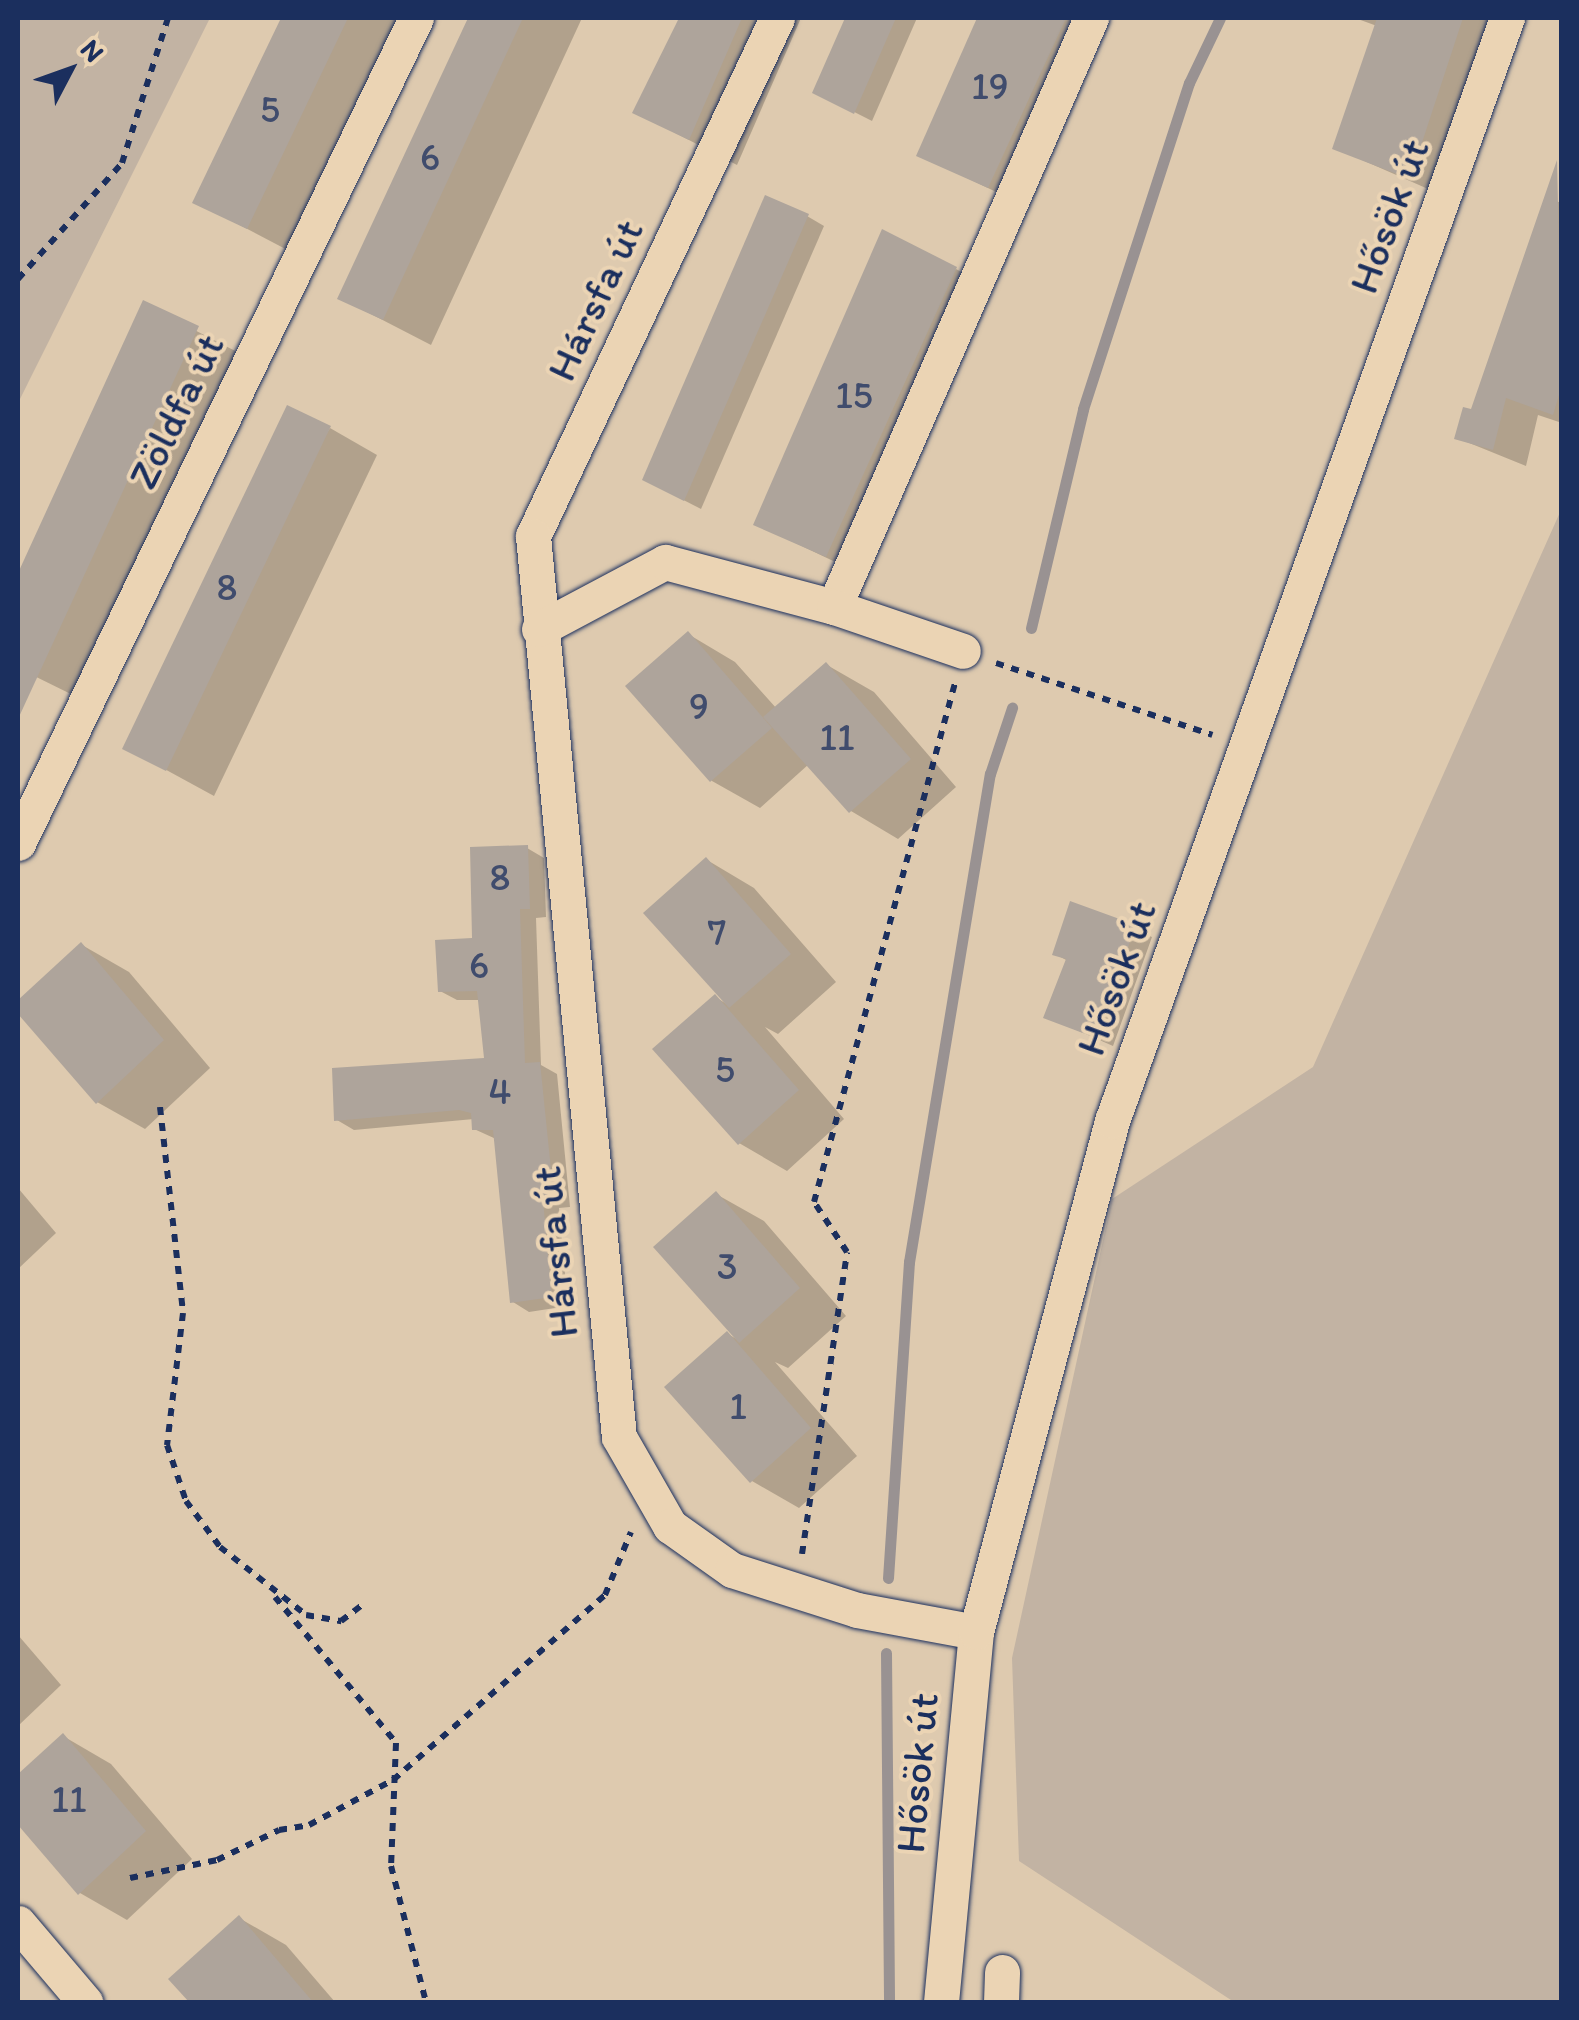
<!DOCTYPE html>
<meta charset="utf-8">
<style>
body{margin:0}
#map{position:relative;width:1579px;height:2020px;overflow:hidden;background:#decaaf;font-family:Itim,sans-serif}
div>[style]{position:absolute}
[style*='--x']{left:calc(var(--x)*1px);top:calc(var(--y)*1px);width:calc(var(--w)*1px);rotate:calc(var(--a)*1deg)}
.green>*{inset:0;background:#c2b3a3}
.shadow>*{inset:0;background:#0003}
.stream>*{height:11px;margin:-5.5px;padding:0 5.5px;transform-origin:5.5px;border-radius:5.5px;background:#999292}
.building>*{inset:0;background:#aea49b}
.path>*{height:6px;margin-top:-3px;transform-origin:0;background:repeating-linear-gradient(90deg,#1b2f5e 0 8px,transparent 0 16px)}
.roads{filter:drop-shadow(0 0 2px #1b2f5e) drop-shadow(0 0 2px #1b2f5e)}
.minor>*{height:35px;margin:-17.5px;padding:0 17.5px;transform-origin:17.5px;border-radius:17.5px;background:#ebd4b4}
span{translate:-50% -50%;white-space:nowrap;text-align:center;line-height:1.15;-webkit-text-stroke:8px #ebd4b4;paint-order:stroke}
.number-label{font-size:38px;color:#404c6d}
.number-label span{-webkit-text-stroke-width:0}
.street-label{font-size:42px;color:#1b2f5e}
.frame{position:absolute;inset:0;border:20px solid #1b2f5e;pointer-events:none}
.north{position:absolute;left:20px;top:20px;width:100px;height:100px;-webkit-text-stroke:8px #ebd4b4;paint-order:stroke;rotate:49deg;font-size:28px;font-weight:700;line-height:40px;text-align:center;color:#1b2f5e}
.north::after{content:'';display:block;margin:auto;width:35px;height:45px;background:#1b2f5e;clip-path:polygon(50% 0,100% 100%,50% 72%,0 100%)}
</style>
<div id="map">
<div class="green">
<div style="clip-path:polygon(18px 18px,210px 18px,18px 403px)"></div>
<div style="clip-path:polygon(1561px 510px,1561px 2002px,1234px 2002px,1019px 1861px,1012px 1658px,1112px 1199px,1313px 1067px)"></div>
</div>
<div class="shadow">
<div style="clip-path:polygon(284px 18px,408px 18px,295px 254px,196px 202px)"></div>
<div style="clip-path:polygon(470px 18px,582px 18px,431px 345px,340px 298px)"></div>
<div style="clip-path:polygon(682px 18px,801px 18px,737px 165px,635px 112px)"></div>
<div style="clip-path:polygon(847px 18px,917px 18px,872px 121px,815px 92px)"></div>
<div style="clip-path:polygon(979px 18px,1098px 18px,1015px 201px,919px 155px)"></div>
<div style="clip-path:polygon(1355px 18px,1503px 18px,1444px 196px,1335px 148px,1377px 26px)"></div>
<div style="clip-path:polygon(1546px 198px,1562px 203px,1562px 423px,1538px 415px,1526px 466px,1457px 438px,1472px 412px)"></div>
<div style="clip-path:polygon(807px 216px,824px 226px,701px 509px,662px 489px)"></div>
<div style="clip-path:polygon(956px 269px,981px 283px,852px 570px,756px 524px)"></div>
<div style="clip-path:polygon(144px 304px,245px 356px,85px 701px,18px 668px,18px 579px)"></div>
<div style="clip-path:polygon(330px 428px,377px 455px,214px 796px,126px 748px)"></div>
<div style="clip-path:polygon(688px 634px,735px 662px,777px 709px,827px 665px,874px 692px,956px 787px,898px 839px,851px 811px,809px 764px,760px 808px,712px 781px,629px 686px)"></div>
<div style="clip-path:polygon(527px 848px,544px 858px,546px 917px,536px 918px,541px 1065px,557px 1074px,570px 1207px,559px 1208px,568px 1306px,529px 1312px,513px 1302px,496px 1139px,474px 1129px,474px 1119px,354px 1130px,337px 1120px,487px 1060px,480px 1000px,457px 1000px,440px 991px)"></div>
<div style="clip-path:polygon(707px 860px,754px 888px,836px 982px,778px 1034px,765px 1027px,844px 1119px,787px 1171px,739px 1143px,715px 997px,727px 1004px)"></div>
<div style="clip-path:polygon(1072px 905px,1152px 937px,1113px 1046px,1047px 1017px,1068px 961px,1055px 954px)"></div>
<div style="clip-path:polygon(82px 945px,129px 972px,210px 1068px,145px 1129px,97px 1102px,18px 1010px)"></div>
<div style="clip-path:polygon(18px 1188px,56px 1233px,18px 1269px)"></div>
<div style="clip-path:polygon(716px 1194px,764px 1221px,846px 1316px,788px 1368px,775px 1362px,857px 1456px,799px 1508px,752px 1481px,728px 1334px,740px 1341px)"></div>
<div style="clip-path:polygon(18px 1635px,61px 1685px,18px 1726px)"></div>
<div style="clip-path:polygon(63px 1736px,111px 1764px,192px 1859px,127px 1920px,80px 1893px,18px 1821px,18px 1778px)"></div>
<div style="clip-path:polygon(239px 1918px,286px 1945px,335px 2002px,192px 2002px,172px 1979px)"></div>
</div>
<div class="stream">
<div style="--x:1031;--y:628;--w:225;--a:-76.6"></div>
<div style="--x:1083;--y:409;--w:343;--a:-72"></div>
<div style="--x:1189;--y:83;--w:72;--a:-64.5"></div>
<div style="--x:888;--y:1578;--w:317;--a:-86.2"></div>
<div style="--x:909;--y:1262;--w:495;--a:-80.6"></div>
<div style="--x:990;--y:774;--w:70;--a:-71.6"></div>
<div style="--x:886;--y:1653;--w:349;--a:89.5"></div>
</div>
<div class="building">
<div style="clip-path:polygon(281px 18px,348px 18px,247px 229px,192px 203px)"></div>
<div style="clip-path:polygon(468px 18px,523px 18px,383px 320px,337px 299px)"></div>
<div style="clip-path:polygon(679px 18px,742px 18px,689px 140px,632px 113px)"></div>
<div style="clip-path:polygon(845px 18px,896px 18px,854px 114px,812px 93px)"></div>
<div style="clip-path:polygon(977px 18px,1066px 18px,988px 188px,916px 156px)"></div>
<div style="clip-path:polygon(1377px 18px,1463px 18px,1410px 179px,1332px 149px)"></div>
<div style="clip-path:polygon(1557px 160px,1562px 385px,1553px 415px,1506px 398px,1493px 450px,1454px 439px,1463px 407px,1471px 409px)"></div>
<div style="clip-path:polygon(765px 195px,809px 214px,684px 501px,642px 480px)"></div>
<div style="clip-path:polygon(882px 229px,957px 267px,826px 557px,753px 525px)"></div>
<div style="clip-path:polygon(143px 300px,199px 326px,18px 719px,18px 573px)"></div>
<div style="clip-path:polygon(287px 405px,331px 426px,166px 771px,122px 749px)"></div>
<div style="clip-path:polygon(688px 631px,772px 728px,710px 782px,625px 686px)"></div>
<div style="clip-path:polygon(826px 662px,911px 759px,849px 813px,763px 717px)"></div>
<div style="clip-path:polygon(528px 845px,530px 909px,520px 909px,525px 1063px,540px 1062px,554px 1199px,543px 1200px,552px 1297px,510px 1303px,493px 1130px,472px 1130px,471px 1113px,459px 1110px,334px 1121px,332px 1068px,484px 1058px,477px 991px,438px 992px,435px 940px,472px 938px,470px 847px)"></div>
<div style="clip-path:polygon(706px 857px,791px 954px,729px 1008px,643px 913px)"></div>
<div style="clip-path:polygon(1070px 901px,1136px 925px,1096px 1038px,1043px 1018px,1066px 959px,1052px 955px)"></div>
<div style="clip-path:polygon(81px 942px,164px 1040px,96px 1104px,18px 1014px,18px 1000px)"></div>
<div style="clip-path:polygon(715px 994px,799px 1090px,738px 1145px,652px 1049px)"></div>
<div style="clip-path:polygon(716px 1191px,800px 1288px,739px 1343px,653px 1247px)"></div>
<div style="clip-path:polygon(727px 1331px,811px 1428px,750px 1483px,664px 1387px)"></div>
<div style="clip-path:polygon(63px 1733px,146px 1831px,78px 1895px,18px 1825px,18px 1774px)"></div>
<div style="clip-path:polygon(239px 1915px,313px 2002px,189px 2002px,168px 1979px)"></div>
</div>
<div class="path">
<div style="--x:18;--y:279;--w:156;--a:-48.1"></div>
<div style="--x:122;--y:163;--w:152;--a:-72.4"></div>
<div style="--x:996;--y:663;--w:228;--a:18.4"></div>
<div style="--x:160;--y:1107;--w:207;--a:83.6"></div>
<div style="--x:183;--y:1313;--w:133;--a:96.9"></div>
<div style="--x:167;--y:1445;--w:59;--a:71.3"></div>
<div style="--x:186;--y:1501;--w:57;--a:53.5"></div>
<div style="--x:220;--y:1547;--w:110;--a:38.3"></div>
<div style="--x:306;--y:1615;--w:36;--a:10"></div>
<div style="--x:341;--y:1621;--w:30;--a:-37"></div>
<div style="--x:802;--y:1554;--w:305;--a:-81.5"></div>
<div style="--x:847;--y:1252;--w:60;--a:-123.4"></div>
<div style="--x:814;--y:1202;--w:538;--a:-74.8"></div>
<div style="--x:275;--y:1597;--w:190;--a:50.3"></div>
<div style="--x:396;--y:1743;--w:123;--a:92.3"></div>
<div style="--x:391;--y:1866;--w:140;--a:75.6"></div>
<div style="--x:130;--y:1878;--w:89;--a:-11.7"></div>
<div style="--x:217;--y:1860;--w:69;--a:-25.8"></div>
<div style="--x:279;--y:1830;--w:30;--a:-9"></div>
<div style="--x:309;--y:1825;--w:95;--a:-28.2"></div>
<div style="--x:393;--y:1780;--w:281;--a:-41.1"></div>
<div style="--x:605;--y:1595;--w:68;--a:-67.6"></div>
</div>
<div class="roads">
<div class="minor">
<div style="--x:777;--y:18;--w:573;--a:115.22"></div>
<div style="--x:533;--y:536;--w:905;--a:84.55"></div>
<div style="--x:619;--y:1437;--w:103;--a:60.2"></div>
<div style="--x:670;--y:1526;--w:76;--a:35.4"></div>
<div style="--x:732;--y:1570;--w:131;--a:17.7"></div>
<div style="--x:857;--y:1610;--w:121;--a:10.5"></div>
<div style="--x:834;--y:607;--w:643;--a:-66.43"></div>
<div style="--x:539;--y:629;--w:143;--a:-28"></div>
<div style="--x:665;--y:562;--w:175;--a:14.9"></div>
<div style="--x:834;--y:607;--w:136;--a:18.8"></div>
<div style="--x:18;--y:843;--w:916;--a:-64.25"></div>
<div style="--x:18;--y:1923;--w:104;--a:49.7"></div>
<div style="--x:941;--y:2002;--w:372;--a:-84.6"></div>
<div style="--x:976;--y:1632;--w:529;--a:-75.1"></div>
<div style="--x:1112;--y:1121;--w:1172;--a:-70.3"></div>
<div style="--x:1001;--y:2002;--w:30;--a:-88"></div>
</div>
</div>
<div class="number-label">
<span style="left:990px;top:87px">19</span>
<span style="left:270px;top:110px">5</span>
<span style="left:430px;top:158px">6</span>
<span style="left:854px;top:396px">15</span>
<span style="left:227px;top:588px">8</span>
<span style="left:699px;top:707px">9</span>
<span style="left:837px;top:738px">11</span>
<span style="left:500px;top:878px">8</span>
<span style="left:717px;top:933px">7</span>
<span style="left:479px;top:966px">6</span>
<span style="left:725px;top:1070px">5</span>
<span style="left:500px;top:1092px">4</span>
<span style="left:727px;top:1267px">3</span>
<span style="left:738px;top:1407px">1</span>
<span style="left:69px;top:1800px">11</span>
</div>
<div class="street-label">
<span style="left:1389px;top:216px;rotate:-70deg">Hősök út</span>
<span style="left:595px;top:300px;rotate:-65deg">Hársfa út</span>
<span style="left:176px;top:411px;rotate:-64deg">Zöldfa út</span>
<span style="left:1116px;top:978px;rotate:-70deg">Hősök út</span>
<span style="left:555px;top:1252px;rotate:-96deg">Hársfa út</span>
<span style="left:917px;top:1773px;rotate:-85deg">Hősök út</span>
</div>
<div class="frame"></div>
<div class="north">N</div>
</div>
